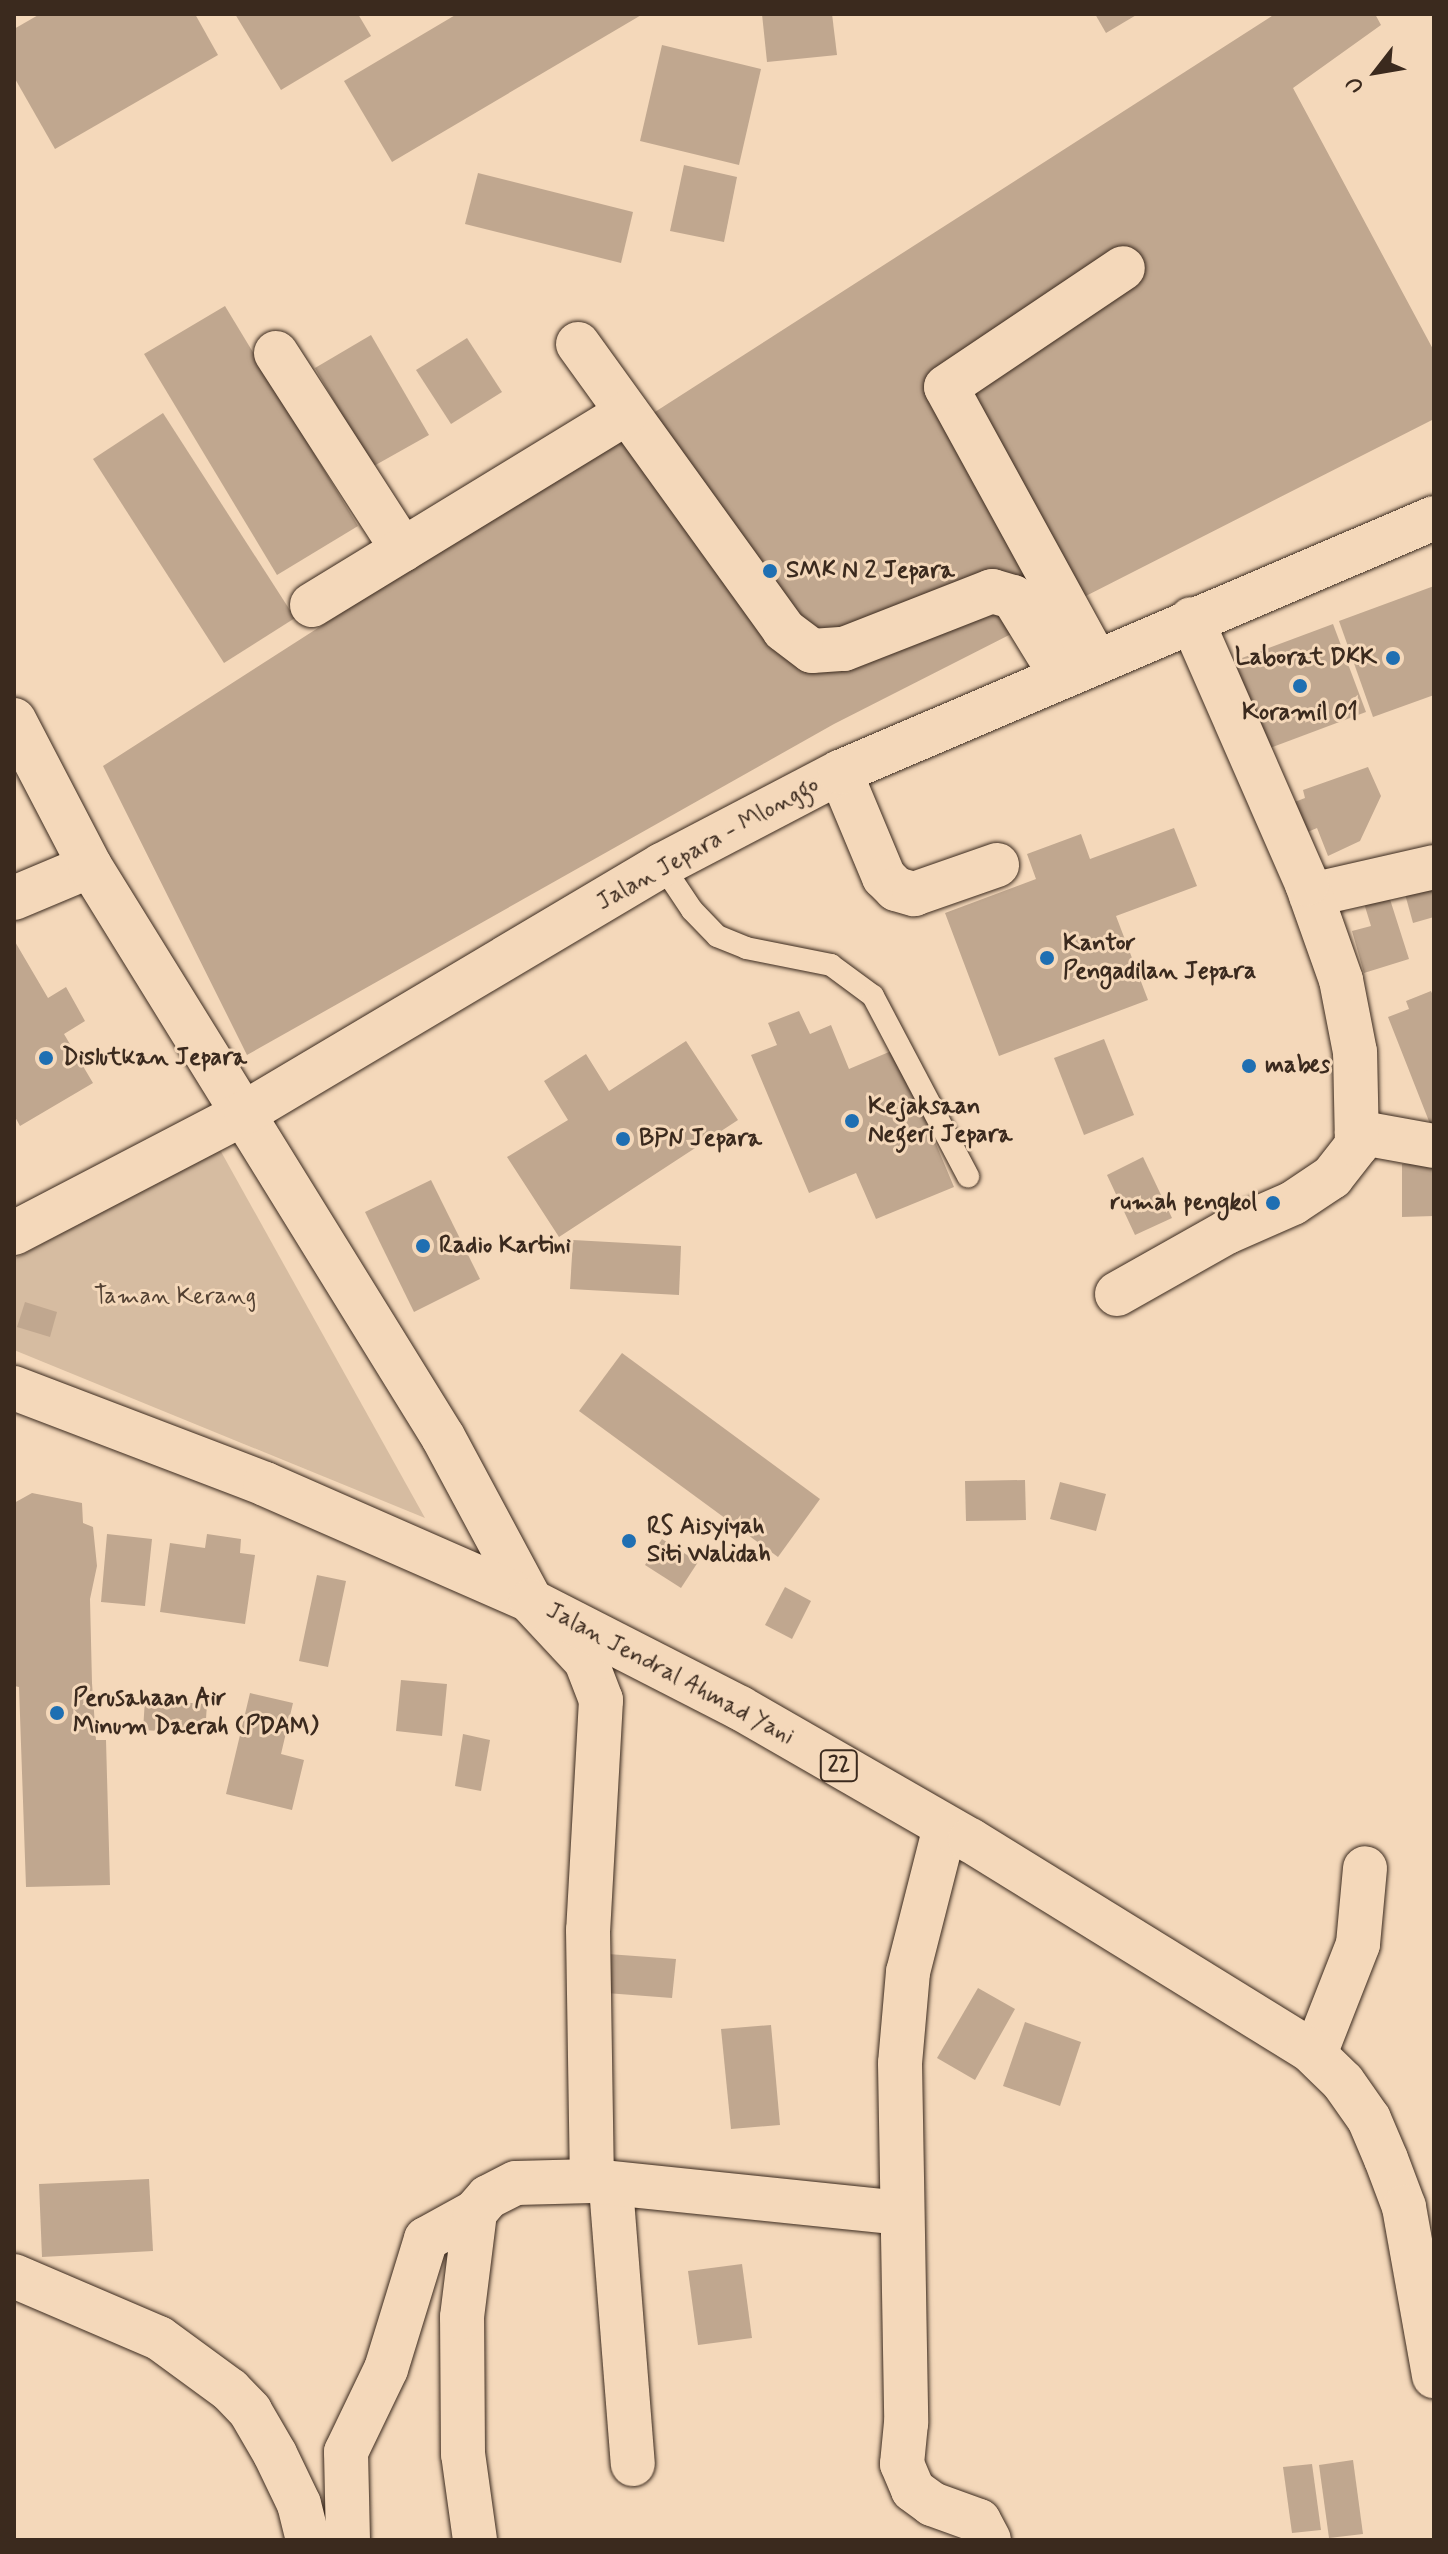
<!DOCTYPE html>
<style>
body{margin:0}
#map{position:relative;width:1448px;height:2554px;overflow:hidden;background:#f4d8ba;font-family:Mynerve,sans-serif}
div>[style]{position:absolute}
[style*='--x']{left:calc(var(--x)*1px);top:calc(var(--y)*1px);width:calc(var(--w)*1px);rotate:calc(var(--a)*1deg)}
.green>*{inset:0;background:#d6bca1}
.building>*{inset:0;background:#c0a78f}
.roads{filter:drop-shadow(0 0 2px #3b2a1e) drop-shadow(0 0 2px #3b2a1e)}
.service>*{height:22px;margin:-11px;padding:0 11px;transform-origin:11px;border-radius:11px;background:#f4d8ba}
.minor>*{height:44px;margin:-22px;padding:0 22px;transform-origin:22px;border-radius:22px;background:#f4d8ba}
.tertiary>*{height:44px;margin:-22px;padding:0 22px;transform-origin:22px;border-radius:22px;background:#f4d8ba}
.secondary>*{height:44px;margin:-22px;padding:0 22px;transform-origin:22px;border-radius:22px;background:#f4d8ba}
.trunk>*{height:44px;margin:-22px;padding:0 22px;transform-origin:22px;border-radius:22px;background:#f4d8ba}
.dots>*{width:22px;height:22px;translate:-50% -50%;box-sizing:border-box;border:4px solid #f4d8ba;border-radius:50%}
span{translate:-50% -50%;white-space:nowrap;text-align:center;line-height:1.15;-webkit-text-stroke:6px #f4d8ba;paint-order:stroke}
.shield-label span{padding:2px 6px;background:#f4d8ba;border:2px solid;border-radius:6px;-webkit-text-stroke-width:0}
.shield-label{font-size:22px;color:#3b2a1e;font-weight:700}
.poi-label{font-size:24px;color:#3b2a1e;font-weight:700}
.left{translate:0 -50%;text-align:left}
.right{translate:-100% -50%;text-align:right}
.street-label{font-size:24px;color:#3b2a1e}
.park-label{font-size:24px;color:#524032}
.frame{position:absolute;inset:0;border:16px solid #3b2a1e;pointer-events:none}
.north{position:absolute;left:1336px;top:32px;width:80px;height:80px;-webkit-text-stroke:6px #f4d8ba;paint-order:stroke;rotate:239deg;font-size:22px;font-weight:700;line-height:32px;text-align:center;color:#3b2a1e}
.north::after{content:'';display:block;margin:auto;width:28px;height:36px;background:#3b2a1e;clip-path:polygon(50% 0,100% 100%,50% 72%,0 100%)}
</style>
<div id="map">
<div class="green">
<div style="clip-path:polygon(219px 1148px,425px 1518px,14px 1350px,14px 1259px)"></div>
</div>
<div class="building">
<div style="clip-path:polygon(40px 14px,195px 14px,218px 55px,55px 149px,14px 77px,14px 29px)"></div>
<div style="clip-path:polygon(235px 14px,358px 14px,371px 36px,281px 90px)"></div>
<div style="clip-path:polygon(457px 14px,643px 14px,392px 162px,344px 81px)"></div>
<div style="clip-path:polygon(762px 14px,832px 14px,837px 55px,767px 62px)"></div>
<div style="clip-path:polygon(1095px 14px,1138px 14px,1106px 33px)"></div>
<div style="clip-path:polygon(1275px 14px,1375px 14px,1381px 25px,1293px 88px,1434px 351px,1434px 419px,834px 724px,247px 1055px,103px 766px)"></div>
<div style="clip-path:polygon(662px 45px,761px 69px,739px 165px,640px 141px)"></div>
<div style="clip-path:polygon(684px 165px,737px 177px,724px 242px,670px 231px)"></div>
<div style="clip-path:polygon(478px 173px,633px 212px,621px 263px,465px 224px)"></div>
<div style="clip-path:polygon(225px 306px,358px 526px,277px 575px,144px 354px)"></div>
<div style="clip-path:polygon(371px 335px,429px 435px,372px 467px,315px 368px)"></div>
<div style="clip-path:polygon(467px 338px,502px 392px,451px 424px,416px 370px)"></div>
<div style="clip-path:polygon(163px 413px,295px 618px,224px 663px,93px 459px)"></div>
<div style="clip-path:polygon(1434px 586px,1434px 695px,1373px 717px,1339px 621px)"></div>
<div style="clip-path:polygon(1333px 624px,1366px 712px,1267px 749px,1234px 661px)"></div>
<div style="clip-path:polygon(1368px 767px,1381px 796px,1360px 841px,1328px 856px,1317px 828px,1303px 834px,1292px 803px,1305px 798px,1303px 790px)"></div>
<div style="clip-path:polygon(1174px 828px,1197px 886px,1116px 916px,1148px 1000px,999px 1056px,945px 913px,1036px 879px,1027px 854px,1081px 834px,1090px 859px)"></div>
<div style="clip-path:polygon(1434px 885px,1434px 917px,1413px 923px,1405px 894px)"></div>
<div style="clip-path:polygon(1388px 893px,1409px 959px,1364px 973px,1352px 931px,1371px 926px,1363px 900px)"></div>
<div style="clip-path:polygon(14px 940px,48px 998px,66px 987px,85px 1021px,64px 1034px,93px 1083px,20px 1126px,14px 1115px)"></div>
<div style="clip-path:polygon(1431px 991px,1434px 998px,1434px 1134px,1388px 1017px,1409px 1009px,1406px 1001px)"></div>
<div style="clip-path:polygon(799px 1011px,810px 1034px,831px 1025px,849px 1069px,896px 1049px,954px 1187px,876px 1219px,856px 1173px,809px 1193px,751px 1055px,777px 1045px,768px 1023px)"></div>
<div style="clip-path:polygon(1104px 1039px,1134px 1115px,1084px 1135px,1054px 1058px)"></div>
<div style="clip-path:polygon(686px 1041px,738px 1120px,559px 1237px,507px 1157px,568px 1120px,544px 1081px,586px 1054px,609px 1091px)"></div>
<div style="clip-path:polygon(1143px 1157px,1172px 1218px,1135px 1235px,1107px 1175px)"></div>
<div style="clip-path:polygon(1402px 1164px,1434px 1164px,1434px 1216px,1402px 1217px)"></div>
<div style="clip-path:polygon(431px 1180px,480px 1279px,414px 1312px,365px 1212px)"></div>
<div style="clip-path:polygon(573px 1240px,681px 1246px,679px 1295px,570px 1289px)"></div>
<div style="clip-path:polygon(25px 1302px,57px 1312px,50px 1337px,17px 1327px)"></div>
<div style="clip-path:polygon(622px 1353px,820px 1499px,778px 1557px,579px 1411px)"></div>
<div style="clip-path:polygon(1025px 1480px,1026px 1520px,966px 1521px,965px 1481px)"></div>
<div style="clip-path:polygon(1060px 1482px,1106px 1494px,1096px 1531px,1050px 1519px)"></div>
<div style="clip-path:polygon(32px 1493px,82px 1503px,83px 1523px,93px 1527px,97px 1566px,90px 1599px,92px 1683px,96px 1740px,106px 1740px,110px 1885px,26px 1887px,19px 1687px,14px 1686px,14px 1503px)"></div>
<div style="clip-path:polygon(107px 1534px,152px 1539px,145px 1606px,101px 1602px)"></div>
<div style="clip-path:polygon(207px 1534px,241px 1539px,240px 1553px,255px 1555px,245px 1624px,160px 1612px,170px 1543px,205px 1548px)"></div>
<div style="clip-path:polygon(662px 1539px,698px 1562px,681px 1588px,645px 1565px)"></div>
<div style="clip-path:polygon(317px 1575px,346px 1581px,328px 1667px,299px 1661px)"></div>
<div style="clip-path:polygon(785px 1587px,811px 1601px,792px 1639px,765px 1625px)"></div>
<div style="clip-path:polygon(401px 1680px,447px 1684px,442px 1736px,396px 1731px)"></div>
<div style="clip-path:polygon(250px 1693px,293px 1703px,281px 1754px,304px 1760px,292px 1810px,226px 1794px)"></div>
<div style="clip-path:polygon(145px 1700px,207px 1704px,205px 1734px,143px 1730px)"></div>
<div style="clip-path:polygon(463px 1734px,490px 1740px,481px 1791px,455px 1786px)"></div>
<div style="clip-path:polygon(608px 1954px,676px 1959px,672px 1998px,606px 1993px)"></div>
<div style="clip-path:polygon(978px 1988px,1015px 2009px,975px 2080px,937px 2058px)"></div>
<div style="clip-path:polygon(1025px 2022px,1081px 2042px,1060px 2106px,1003px 2086px)"></div>
<div style="clip-path:polygon(771px 2025px,780px 2125px,731px 2129px,721px 2029px)"></div>
<div style="clip-path:polygon(149px 2179px,153px 2251px,42px 2257px,39px 2184px)"></div>
<div style="clip-path:polygon(742px 2264px,752px 2338px,698px 2345px,688px 2271px)"></div>
<div style="clip-path:polygon(1353px 2460px,1363px 2534px,1329px 2538px,1319px 2465px)"></div>
<div style="clip-path:polygon(1312px 2464px,1321px 2530px,1292px 2533px,1283px 2467px)"></div>
</div>
<div class="roads">
<div class="service">
<div style="--x:662;--y:865;--w:54;--a:56.3"></div>
<div style="--x:692;--y:910;--w:36;--a:46"></div>
<div style="--x:717;--y:936;--w:31;--a:22"></div>
<div style="--x:746;--y:948;--w:87;--a:11.3"></div>
<div style="--x:831;--y:965;--w:52;--a:36.4"></div>
<div style="--x:873;--y:996;--w:204;--a:62.2"></div>
</div>
<div class="minor">
<div style="--x:578;--y:344;--w:352;--a:54.2"></div>
<div style="--x:784;--y:630;--w:35;--a:37"></div>
<div style="--x:812;--y:651;--w:32;--a:-4"></div>
<div style="--x:844;--y:649;--w:159;--a:-21.4"></div>
<div style="--x:992;--y:591;--w:22;--a:16"></div>
<div style="--x:1013;--y:597;--w:92;--a:58.4"></div>
<div style="--x:276;--y:353;--w:234;--a:57.2"></div>
<div style="--x:312;--y:605;--w:369;--a:-31.4"></div>
<div style="--x:1096;--y:661;--w:312;--a:-118.7"></div>
<div style="--x:946;--y:387;--w:213;--a:-33.9"></div>
<div style="--x:840;--y:772;--w:114;--a:67.3"></div>
<div style="--x:884;--y:877;--w:17;--a:45"></div>
<div style="--x:896;--y:889;--w:19;--a:16"></div>
<div style="--x:914;--y:894;--w:88;--a:-19.3"></div>
<div style="--x:1311;--y:895;--w:126;--a:-12.8"></div>
<div style="--x:14;--y:898;--w:82;--a:-22.8"></div>
<div style="--x:1357;--y:1132;--w:78;--a:10.3"></div>
<div style="--x:1117;--y:1294;--w:126;--a:-29.4"></div>
<div style="--x:1227;--y:1232;--w:72;--a:-23.7"></div>
<div style="--x:1293;--y:1203;--w:47;--a:-33.7"></div>
<div style="--x:1332;--y:1177;--w:41;--a:-52"></div>
<div style="--x:1357;--y:1145;--w:93;--a:-91.2"></div>
<div style="--x:1355;--y:1052;--w:73;--a:-101"></div>
<div style="--x:1341;--y:980;--w:102;--a:-109.5"></div>
<div style="--x:1307;--y:884;--w:289;--a:-113.6"></div>
<div style="--x:533;--y:1604;--w:78;--a:47.1"></div>
<div style="--x:586;--y:1661;--w:42;--a:69"></div>
<div style="--x:601;--y:1700;--w:230;--a:93.2"></div>
<div style="--x:588;--y:1930;--w:251;--a:89.1"></div>
<div style="--x:945;--y:1827;--w:150;--a:104.3"></div>
<div style="--x:908;--y:1972;--w:91;--a:95"></div>
<div style="--x:900;--y:2063;--w:360;--a:89"></div>
<div style="--x:906;--y:2423;--w:41;--a:95.6"></div>
<div style="--x:902;--y:2464;--w:28;--a:67"></div>
<div style="--x:913;--y:2490;--w:24;--a:36"></div>
<div style="--x:932;--y:2504;--w:50;--a:19.9"></div>
<div style="--x:979;--y:2521;--w:21;--a:62"></div>
<div style="--x:1315;--y:2054;--w:118;--a:-68.6"></div>
<div style="--x:1358;--y:1944;--w:76;--a:-84.7"></div>
<div style="--x:611;--y:2187;--w:278;--a:85.5"></div>
<div style="--x:14;--y:2276;--w:158;--a:23.2"></div>
<div style="--x:159;--y:2338;--w:88;--a:36.2"></div>
<div style="--x:230;--y:2390;--w:29;--a:46"></div>
<div style="--x:250;--y:2411;--w:50;--a:59.8"></div>
<div style="--x:275;--y:2454;--w:55;--a:64.4"></div>
<div style="--x:299;--y:2504;--w:37;--a:76"></div>
<div style="--x:348;--y:2540;--w:88;--a:-91.3"></div>
<div style="--x:346;--y:2452;--w:92;--a:-64.3"></div>
<div style="--x:386;--y:2369;--w:136;--a:-72.9"></div>
<div style="--x:426;--y:2239;--w:56;--a:-28.9"></div>
<div style="--x:475;--y:2540;--w:87;--a:-97.9"></div>
<div style="--x:463;--y:2454;--w:137;--a:-90.4"></div>
<div style="--x:462;--y:2317;--w:106;--a:-82.9"></div>
<div style="--x:475;--y:2212;--w:20;--a:-49"></div>
<div style="--x:488;--y:2197;--w:31;--a:-27"></div>
<div style="--x:516;--y:2183;--w:76;--a:-1.5"></div>
<div style="--x:592;--y:2181;--w:310;--a:5.9"></div>
</div>
<div class="tertiary">
<div style="--x:14;--y:720;--w:165;--a:62.5"></div>
<div style="--x:90;--y:866;--w:671;--a:58.28"></div>
<div style="--x:443;--y:1437;--w:186;--a:61.8"></div>
</div>
<div class="secondary">
<div style="--x:14;--y:1233;--w:262;--a:-27.5"></div>
<div style="--x:246;--y:1112;--w:484;--a:-30.7"></div>
<div style="--x:662;--y:865;--w:201;--a:-27.6"></div>
<div style="--x:840;--y:772;--w:646;--a:-23.15"></div>
</div>
<div class="trunk">
<div style="--x:14;--y:1388;--w:269;--a:20.9"></div>
<div style="--x:265;--y:1484;--w:291;--a:23.7"></div>
<div style="--x:531;--y:1601;--w:235;--a:27.1"></div>
<div style="--x:740;--y:1708;--w:265;--a:29.9"></div>
<div style="--x:970;--y:1840;--w:398;--a:31.7"></div>
<div style="--x:1309;--y:2049;--w:47;--a:44.1"></div>
<div style="--x:1343;--y:2082;--w:45;--a:54.9"></div>
<div style="--x:1369;--y:2119;--w:43;--a:67"></div>
<div style="--x:1386;--y:2159;--w:51;--a:69.4"></div>
<div style="--x:1404;--y:2207;--w:172;--a:79.9"></div>
</div>
</div>
<div class="dots">
<div style="left:770px;top:571px;background:#1f6fb2"></div>
<div style="left:1393px;top:658px;background:#1f6fb2"></div>
<div style="left:1300px;top:686px;background:#1f6fb2"></div>
<div style="left:1047px;top:958px;background:#1f6fb2"></div>
<div style="left:46px;top:1058px;background:#1f6fb2"></div>
<div style="left:1249px;top:1066px;background:#1f6fb2"></div>
<div style="left:852px;top:1121px;background:#1f6fb2"></div>
<div style="left:623px;top:1139px;background:#1f6fb2"></div>
<div style="left:1273px;top:1203px;background:#1f6fb2"></div>
<div style="left:423px;top:1246px;background:#1f6fb2"></div>
<div style="left:629px;top:1541px;background:#1f6fb2"></div>
<div style="left:57px;top:1713px;background:#1f6fb2"></div>
</div>
<div class="shield-label">
<span style="left:839px;top:1766px">22</span>
</div>
<div class="poi-label">
<span class="left" style="left:786px;top:571px">SMK N 2 Jepara</span>
<span class="right" style="left:1377px;top:658px">Laborat DKK</span>
<span style="left:1300px;top:713px">Koramil 01</span>
<span class="left" style="left:1063px;top:958px">Kantor<br>Pengadilan Jepara</span>
<span class="left" style="left:62px;top:1058px">Dislutkan Jepara</span>
<span class="left" style="left:1265px;top:1066px">mabes</span>
<span class="left" style="left:868px;top:1121px">Kejaksaan<br>Negeri Jepara</span>
<span class="left" style="left:639px;top:1139px">BPN Jepara</span>
<span class="right" style="left:1257px;top:1203px">rumah pengkol</span>
<span class="left" style="left:439px;top:1246px">Radio Kartini</span>
<span class="left" style="left:647px;top:1541px">RS Aisyiyah<br>Siti Walidah</span>
<span class="left" style="left:73px;top:1713px">Perusahaan Air<br>Minum Daerah (PDAM)</span>
</div>
<div class="street-label">
<span style="left:708px;top:844px;rotate:-29deg">Jalan Jepara - Mlonggo</span>
<span style="left:670px;top:1674px;rotate:28deg">Jalan Jendral Ahmad Yani</span>
</div>
<div class="park-label">
<span style="left:175px;top:1297px">Taman Kerang</span>
</div>
<div class="frame"></div>
<div class="north">U</div>
</div>
